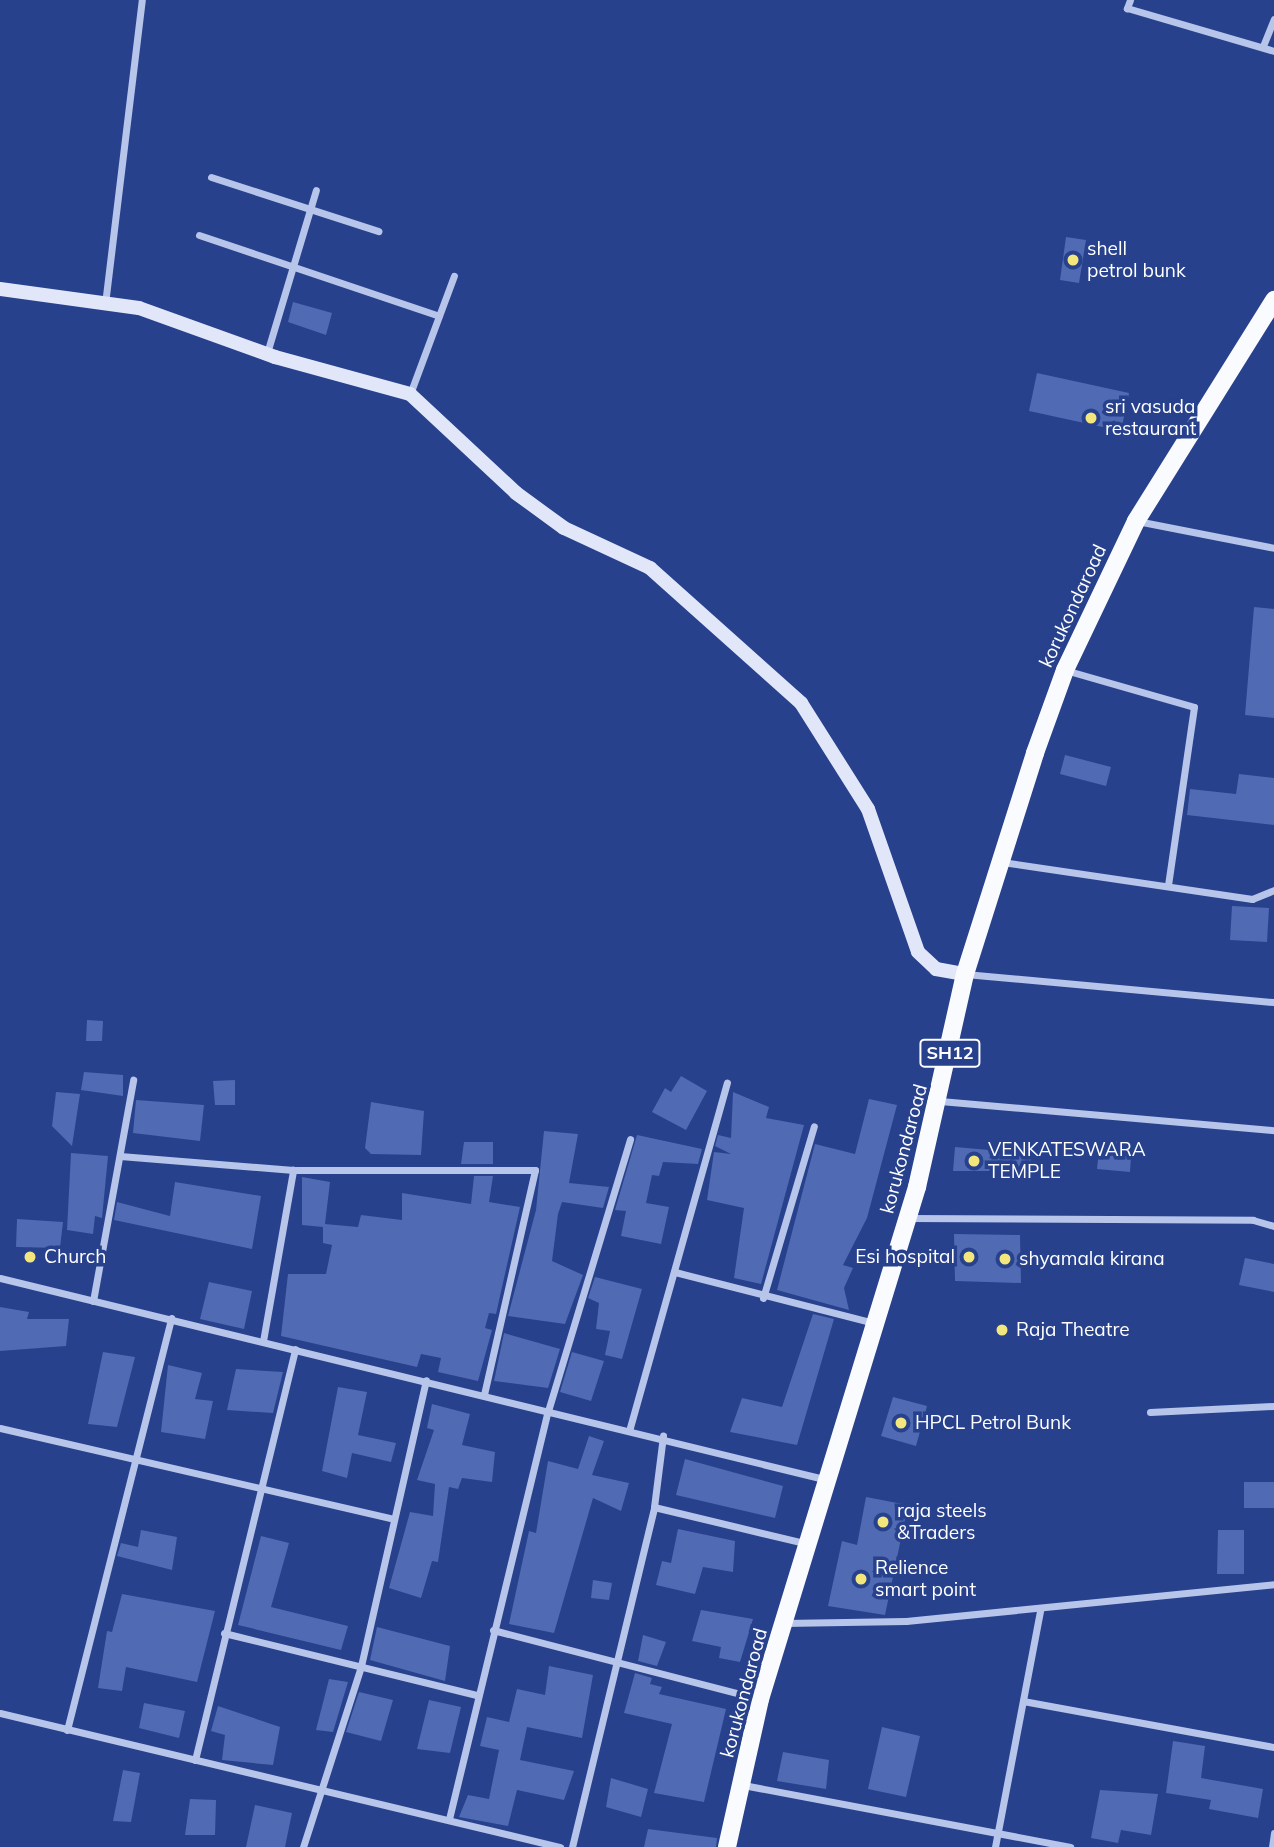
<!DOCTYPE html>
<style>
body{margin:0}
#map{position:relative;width:1274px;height:1847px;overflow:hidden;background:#27418d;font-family:Mulish,sans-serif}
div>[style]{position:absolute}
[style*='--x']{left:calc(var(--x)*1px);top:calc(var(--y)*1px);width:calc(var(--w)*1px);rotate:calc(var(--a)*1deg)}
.building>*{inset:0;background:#506ab3}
.street>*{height:7px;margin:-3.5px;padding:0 3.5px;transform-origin:3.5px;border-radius:3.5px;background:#b7c5ea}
.secondary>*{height:14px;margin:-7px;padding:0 7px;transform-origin:7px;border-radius:7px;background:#e1e7f9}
.primary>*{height:18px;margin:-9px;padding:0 9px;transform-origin:9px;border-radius:9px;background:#fafbff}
.dots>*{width:19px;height:19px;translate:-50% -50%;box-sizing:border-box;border:4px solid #27418d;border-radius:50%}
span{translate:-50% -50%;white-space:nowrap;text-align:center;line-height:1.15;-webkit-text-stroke:7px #27418d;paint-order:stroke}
.shield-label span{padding:2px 5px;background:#27418d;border:2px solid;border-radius:5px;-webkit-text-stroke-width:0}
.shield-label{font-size:18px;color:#fff;font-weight:700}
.poi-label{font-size:19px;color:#fff}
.left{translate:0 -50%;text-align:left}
.right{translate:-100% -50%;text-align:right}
.street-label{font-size:19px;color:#fff}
</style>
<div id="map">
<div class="building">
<div style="clip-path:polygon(1066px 237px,1086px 240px,1079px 283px,1060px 280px)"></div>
<div style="clip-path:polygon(293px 302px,332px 313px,326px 335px,288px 322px)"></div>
<div style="clip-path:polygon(1037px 373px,1129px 393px,1121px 431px,1029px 411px)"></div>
<div style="clip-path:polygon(1254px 607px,1274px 609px,1274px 718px,1245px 715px)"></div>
<div style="clip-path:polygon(1065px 755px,1111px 767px,1106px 786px,1060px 774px)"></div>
<div style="clip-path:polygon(1239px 774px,1274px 778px,1274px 825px,1187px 815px,1190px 789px,1236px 794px)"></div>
<div style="clip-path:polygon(1232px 906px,1269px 908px,1267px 942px,1230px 940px)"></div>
<div style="clip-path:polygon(87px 1020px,103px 1021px,102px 1041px,86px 1041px)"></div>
<div style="clip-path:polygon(84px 1072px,123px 1075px,123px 1096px,81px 1090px)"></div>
<div style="clip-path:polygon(681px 1076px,707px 1091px,686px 1130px,652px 1112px,665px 1088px,671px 1092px)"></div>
<div style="clip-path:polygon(235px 1080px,235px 1105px,215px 1105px,213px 1081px)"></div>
<div style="clip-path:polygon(56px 1092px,80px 1094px,72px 1146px,52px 1126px)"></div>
<div style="clip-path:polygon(733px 1092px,769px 1107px,766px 1118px,804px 1125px,761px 1284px,734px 1278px,744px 1208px,707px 1200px,714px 1152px,731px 1154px,715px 1146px,718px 1135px,731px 1138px)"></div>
<div style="clip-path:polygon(869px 1099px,897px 1105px,867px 1218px,843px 1265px,853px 1268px,844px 1288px,849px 1310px,777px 1290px,815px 1144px,855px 1154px)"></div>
<div style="clip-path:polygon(136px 1100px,204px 1105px,200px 1141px,133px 1133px)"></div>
<div style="clip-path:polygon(371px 1102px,424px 1111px,421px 1155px,371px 1154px,365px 1148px)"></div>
<div style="clip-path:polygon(544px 1131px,578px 1134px,569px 1183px,609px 1187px,603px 1208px,562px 1202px,558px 1214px,552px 1261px,583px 1275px,565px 1324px,508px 1316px,536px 1210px)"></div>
<div style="clip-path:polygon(637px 1135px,702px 1149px,698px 1164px,663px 1162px,659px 1176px,652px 1175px,646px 1203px,669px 1207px,661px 1244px,621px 1236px,626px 1211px,615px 1210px)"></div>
<div style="clip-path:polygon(1100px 1140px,1132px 1143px,1130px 1172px,1097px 1169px)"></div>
<div style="clip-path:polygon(464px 1142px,493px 1142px,493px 1164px,461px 1164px)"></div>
<div style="clip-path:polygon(1002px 1143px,1032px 1145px,1030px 1171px,953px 1171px,955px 1147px,1001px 1151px)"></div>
<div style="clip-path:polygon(71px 1153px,108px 1156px,102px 1218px,95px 1216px,93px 1234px,67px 1230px)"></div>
<div style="clip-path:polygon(474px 1176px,493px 1176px,489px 1202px,520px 1207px,496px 1314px,489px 1313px,485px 1328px,492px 1330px,478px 1381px,438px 1372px,441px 1358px,421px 1354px,417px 1367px,281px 1336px,288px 1274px,326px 1274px,332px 1245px,323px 1243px,323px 1227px,302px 1225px,302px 1177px,330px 1182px,325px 1224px,358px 1227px,361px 1215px,402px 1220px,402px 1193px,471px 1204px)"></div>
<div style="clip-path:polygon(175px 1182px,261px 1196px,252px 1249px,114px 1220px,117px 1202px,170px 1216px)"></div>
<div style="clip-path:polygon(17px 1219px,63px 1222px,60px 1248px,16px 1247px)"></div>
<div style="clip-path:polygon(954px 1234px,1020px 1235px,1021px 1283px,955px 1281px)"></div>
<div style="clip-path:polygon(1245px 1258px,1274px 1264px,1274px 1292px,1239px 1285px)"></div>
<div style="clip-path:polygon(595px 1277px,642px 1289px,622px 1359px,605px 1355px,610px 1331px,596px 1329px,599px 1303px,588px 1298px)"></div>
<div style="clip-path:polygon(209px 1282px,252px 1291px,244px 1329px,200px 1319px)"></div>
<div style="clip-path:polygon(0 1307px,29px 1312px,27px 1319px,69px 1319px,66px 1346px,0 1351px)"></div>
<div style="clip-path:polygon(813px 1314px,834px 1319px,797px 1445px,730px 1432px,742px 1398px,782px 1407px)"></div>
<div style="clip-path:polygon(504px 1333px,560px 1349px,548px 1388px,494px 1381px)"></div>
<div style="clip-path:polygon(103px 1352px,135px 1357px,117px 1427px,88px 1424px)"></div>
<div style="clip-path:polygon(572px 1352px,604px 1361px,591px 1401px,560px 1392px)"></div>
<div style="clip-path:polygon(168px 1365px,202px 1373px,195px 1399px,213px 1401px,205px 1439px,161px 1432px)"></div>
<div style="clip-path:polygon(236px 1369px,283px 1372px,273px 1413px,227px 1410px)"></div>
<div style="clip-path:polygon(338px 1387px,367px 1392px,358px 1435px,396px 1443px,391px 1462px,352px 1453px,347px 1478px,322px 1471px)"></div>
<div style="clip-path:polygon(893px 1397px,927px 1406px,916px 1446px,881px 1436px)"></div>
<div style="clip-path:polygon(432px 1404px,470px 1414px,462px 1445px,495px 1452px,492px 1482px,462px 1478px,458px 1489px,449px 1487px,438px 1562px,432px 1561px,421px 1598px,389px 1588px,410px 1512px,433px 1516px,435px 1484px,417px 1480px,434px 1430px,427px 1428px)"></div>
<div style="clip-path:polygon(589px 1436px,604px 1441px,592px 1475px,629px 1483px,621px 1511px,593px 1498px,554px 1633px,509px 1624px,529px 1531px,536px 1533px,548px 1461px,578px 1469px)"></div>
<div style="clip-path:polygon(685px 1459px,783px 1486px,775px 1518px,676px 1495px)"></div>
<div style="clip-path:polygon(1244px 1482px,1274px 1482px,1274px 1508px,1244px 1508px)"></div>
<div style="clip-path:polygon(866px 1497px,908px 1505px,885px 1615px,828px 1606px,842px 1541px,857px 1545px)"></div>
<div style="clip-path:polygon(678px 1529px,735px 1541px,733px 1572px,703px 1567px,695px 1594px,656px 1585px,662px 1561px,671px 1563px)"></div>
<div style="clip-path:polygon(141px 1530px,177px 1537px,172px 1570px,117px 1556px,121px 1543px,138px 1547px)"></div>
<div style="clip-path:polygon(1218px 1530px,1244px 1530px,1244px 1574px,1217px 1574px)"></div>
<div style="clip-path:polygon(261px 1536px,289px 1543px,271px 1607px,348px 1626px,341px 1650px,238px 1625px)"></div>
<div style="clip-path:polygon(593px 1580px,612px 1583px,609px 1600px,591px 1598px)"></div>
<div style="clip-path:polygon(122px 1594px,215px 1611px,197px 1682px,126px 1667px,122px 1691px,98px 1688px,107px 1631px,112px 1632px)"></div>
<div style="clip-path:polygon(701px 1610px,753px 1619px,740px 1662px,719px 1658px,721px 1647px,692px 1641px)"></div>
<div style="clip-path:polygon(377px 1627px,450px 1646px,445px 1681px,370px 1660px)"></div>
<div style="clip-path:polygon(643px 1635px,666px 1642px,657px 1666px,638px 1661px)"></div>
<div style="clip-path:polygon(549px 1666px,593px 1675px,582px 1738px,527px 1727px,520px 1760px,574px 1771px,564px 1800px,517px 1790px,508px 1826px,459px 1817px,468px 1795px,489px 1799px,499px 1750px,480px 1746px,487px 1717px,509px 1722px,517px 1689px,545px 1695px)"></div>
<div style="clip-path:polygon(635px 1673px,652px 1678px,650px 1684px,662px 1687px,659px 1694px,726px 1709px,704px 1802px,654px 1793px,672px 1724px,624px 1713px)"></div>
<div style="clip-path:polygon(329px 1679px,348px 1682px,333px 1732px,316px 1730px)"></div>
<div style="clip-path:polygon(359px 1692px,393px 1700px,381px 1741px,346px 1732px)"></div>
<div style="clip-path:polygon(429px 1700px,461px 1707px,450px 1753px,417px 1749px)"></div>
<div style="clip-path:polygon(144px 1703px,185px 1711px,179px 1738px,139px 1728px)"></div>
<div style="clip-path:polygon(218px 1706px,280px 1727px,273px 1765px,222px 1760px,225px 1735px,211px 1731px)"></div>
<div style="clip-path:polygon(882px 1727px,920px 1736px,906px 1797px,868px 1789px)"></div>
<div style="clip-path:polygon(1173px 1741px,1205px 1746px,1201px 1778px,1263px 1789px,1258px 1818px,1209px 1809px,1211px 1800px,1166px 1793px)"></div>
<div style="clip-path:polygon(783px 1752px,829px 1760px,826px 1789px,777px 1781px)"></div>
<div style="clip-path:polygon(123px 1770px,140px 1773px,131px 1822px,113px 1821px)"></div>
<div style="clip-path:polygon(611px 1778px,648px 1789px,641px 1817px,606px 1807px)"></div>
<div style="clip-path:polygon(1100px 1790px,1158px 1794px,1151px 1835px,1121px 1830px,1118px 1843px,1091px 1838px)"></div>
<div style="clip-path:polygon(190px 1799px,216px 1800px,215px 1835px,185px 1835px)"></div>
<div style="clip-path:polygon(255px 1805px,292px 1813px,285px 1847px,246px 1847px)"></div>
<div style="clip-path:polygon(648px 1829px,717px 1838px,716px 1847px,644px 1847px)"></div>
</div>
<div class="street">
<div style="--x:1130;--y:0;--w:9;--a:111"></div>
<div style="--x:1127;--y:8;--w:153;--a:16.3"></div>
<div style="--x:1263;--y:46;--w:29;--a:-68"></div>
<div style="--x:211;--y:177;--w:176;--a:17.9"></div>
<div style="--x:199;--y:235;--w:253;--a:18.6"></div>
<div style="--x:105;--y:304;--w:306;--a:-83.1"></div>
<div style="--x:267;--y:353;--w:170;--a:-73.3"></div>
<div style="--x:410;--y:394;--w:126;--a:-69.6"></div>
<div style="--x:1137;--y:521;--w:140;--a:11.1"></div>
<div style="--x:1065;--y:670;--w:134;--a:16"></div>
<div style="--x:1194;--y:707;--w:180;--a:98.3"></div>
<div style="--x:1002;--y:862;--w:253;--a:8.4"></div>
<div style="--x:1252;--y:899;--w:24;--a:-22"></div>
<div style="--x:965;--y:974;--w:310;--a:5.2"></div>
<div style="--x:940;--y:1101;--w:335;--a:5"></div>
<div style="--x:120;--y:1156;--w:174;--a:4.6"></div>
<div style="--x:293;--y:1170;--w:242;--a:0"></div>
<div style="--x:535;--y:1170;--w:231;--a:102.8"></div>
<div style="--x:908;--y:1218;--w:345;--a:0.3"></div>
<div style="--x:1253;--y:1220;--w:22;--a:16"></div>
<div style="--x:675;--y:1272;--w:205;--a:14.4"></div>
<div style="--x:0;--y:1278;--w:848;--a:13.71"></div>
<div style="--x:763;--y:1298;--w:179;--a:-73.5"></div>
<div style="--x:93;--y:1301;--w:225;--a:-79.7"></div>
<div style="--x:263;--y:1341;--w:174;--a:-80"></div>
<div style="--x:1150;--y:1412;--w:124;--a:-2.8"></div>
<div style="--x:0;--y:1428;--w:404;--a:13"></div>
<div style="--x:629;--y:1431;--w:362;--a:-74.3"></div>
<div style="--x:654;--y:1507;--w:154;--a:13.5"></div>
<div style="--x:784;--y:1623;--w:122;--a:-0.9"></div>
<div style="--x:906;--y:1621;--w:370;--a:-5.7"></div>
<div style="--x:493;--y:1630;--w:275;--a:14.5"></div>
<div style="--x:224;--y:1633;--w:260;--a:13.8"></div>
<div style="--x:1023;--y:1701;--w:255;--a:10.4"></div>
<div style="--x:0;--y:1713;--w:576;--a:13.46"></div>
<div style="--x:67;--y:1730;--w:425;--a:-75.8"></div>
<div style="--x:195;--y:1760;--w:423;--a:-76.3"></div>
<div style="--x:743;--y:1785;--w:333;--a:10.7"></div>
<div style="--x:449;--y:1819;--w:420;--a:-76.4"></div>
<div style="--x:548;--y:1411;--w:284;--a:-73.2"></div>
<div style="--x:303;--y:1847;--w:190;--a:-72.2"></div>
<div style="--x:361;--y:1666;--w:293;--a:-77.2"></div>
<div style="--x:572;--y:1847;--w:350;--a:-76.4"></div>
<div style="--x:654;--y:1507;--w:72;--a:-82.8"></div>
<div style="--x:995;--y:1847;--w:241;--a:-79.2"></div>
<div style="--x:1272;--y:1847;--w:14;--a:-82"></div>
</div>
<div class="secondary">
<div style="--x:0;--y:289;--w:140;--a:7.8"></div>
<div style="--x:139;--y:308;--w:145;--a:19.8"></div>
<div style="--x:275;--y:357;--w:140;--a:15.3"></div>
<div style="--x:410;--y:394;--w:145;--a:43"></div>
<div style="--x:516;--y:493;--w:59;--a:36.1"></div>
<div style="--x:564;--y:528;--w:95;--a:24.9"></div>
<div style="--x:650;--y:568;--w:203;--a:41.8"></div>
<div style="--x:801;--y:703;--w:125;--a:57.7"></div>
<div style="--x:868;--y:809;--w:151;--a:70.7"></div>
<div style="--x:918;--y:952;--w:25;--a:43"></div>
<div style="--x:936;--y:969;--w:29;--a:10"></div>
</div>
<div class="primary">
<div style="--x:727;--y:1847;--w:152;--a:-77.4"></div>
<div style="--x:760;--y:1699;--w:536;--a:-72.95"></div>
<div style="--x:917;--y:1187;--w:218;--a:-77.3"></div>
<div style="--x:965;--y:974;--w:232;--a:-72.4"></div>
<div style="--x:1035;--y:753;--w:88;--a:-70.1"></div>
<div style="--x:1065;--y:670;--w:165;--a:-64.5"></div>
<div style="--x:1136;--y:521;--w:261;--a:-58"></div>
</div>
<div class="dots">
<div style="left:1073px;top:260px;background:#f3e67c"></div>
<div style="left:1091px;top:418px;background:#f3e67c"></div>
<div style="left:974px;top:1161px;background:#f3e67c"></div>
<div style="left:30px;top:1257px;background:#f3e67c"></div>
<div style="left:969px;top:1257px;background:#f3e67c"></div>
<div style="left:1005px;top:1259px;background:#f3e67c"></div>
<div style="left:1002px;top:1330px;background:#f3e67c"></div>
<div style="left:901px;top:1423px;background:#f3e67c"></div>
<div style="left:883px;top:1522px;background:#f3e67c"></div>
<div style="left:861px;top:1579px;background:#f3e67c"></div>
</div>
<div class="shield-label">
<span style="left:950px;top:1053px">SH12</span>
</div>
<div class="poi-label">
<span class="left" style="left:1087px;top:260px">shell<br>petrol bunk</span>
<span class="left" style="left:1105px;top:418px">sri vasuda<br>restaurant</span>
<span class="left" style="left:988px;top:1161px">VENKATESWARA<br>TEMPLE</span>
<span class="left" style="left:44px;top:1257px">Church</span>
<span class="right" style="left:955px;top:1257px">Esi hospital</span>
<span class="left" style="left:1019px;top:1259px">shyamala kirana</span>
<span class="left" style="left:1016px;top:1330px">Raja Theatre</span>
<span class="left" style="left:915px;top:1423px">HPCL Petrol Bunk</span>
<span class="left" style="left:897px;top:1522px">raja steels<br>&amp;Traders</span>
<span class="left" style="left:875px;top:1579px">Relience<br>smart point</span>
</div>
<div class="street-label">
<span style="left:1073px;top:606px;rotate:-65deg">korukondaroad</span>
<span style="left:904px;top:1149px;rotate:-75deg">korukondaroad</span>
<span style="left:744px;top:1693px;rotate:-75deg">korukondaroad</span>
</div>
</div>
